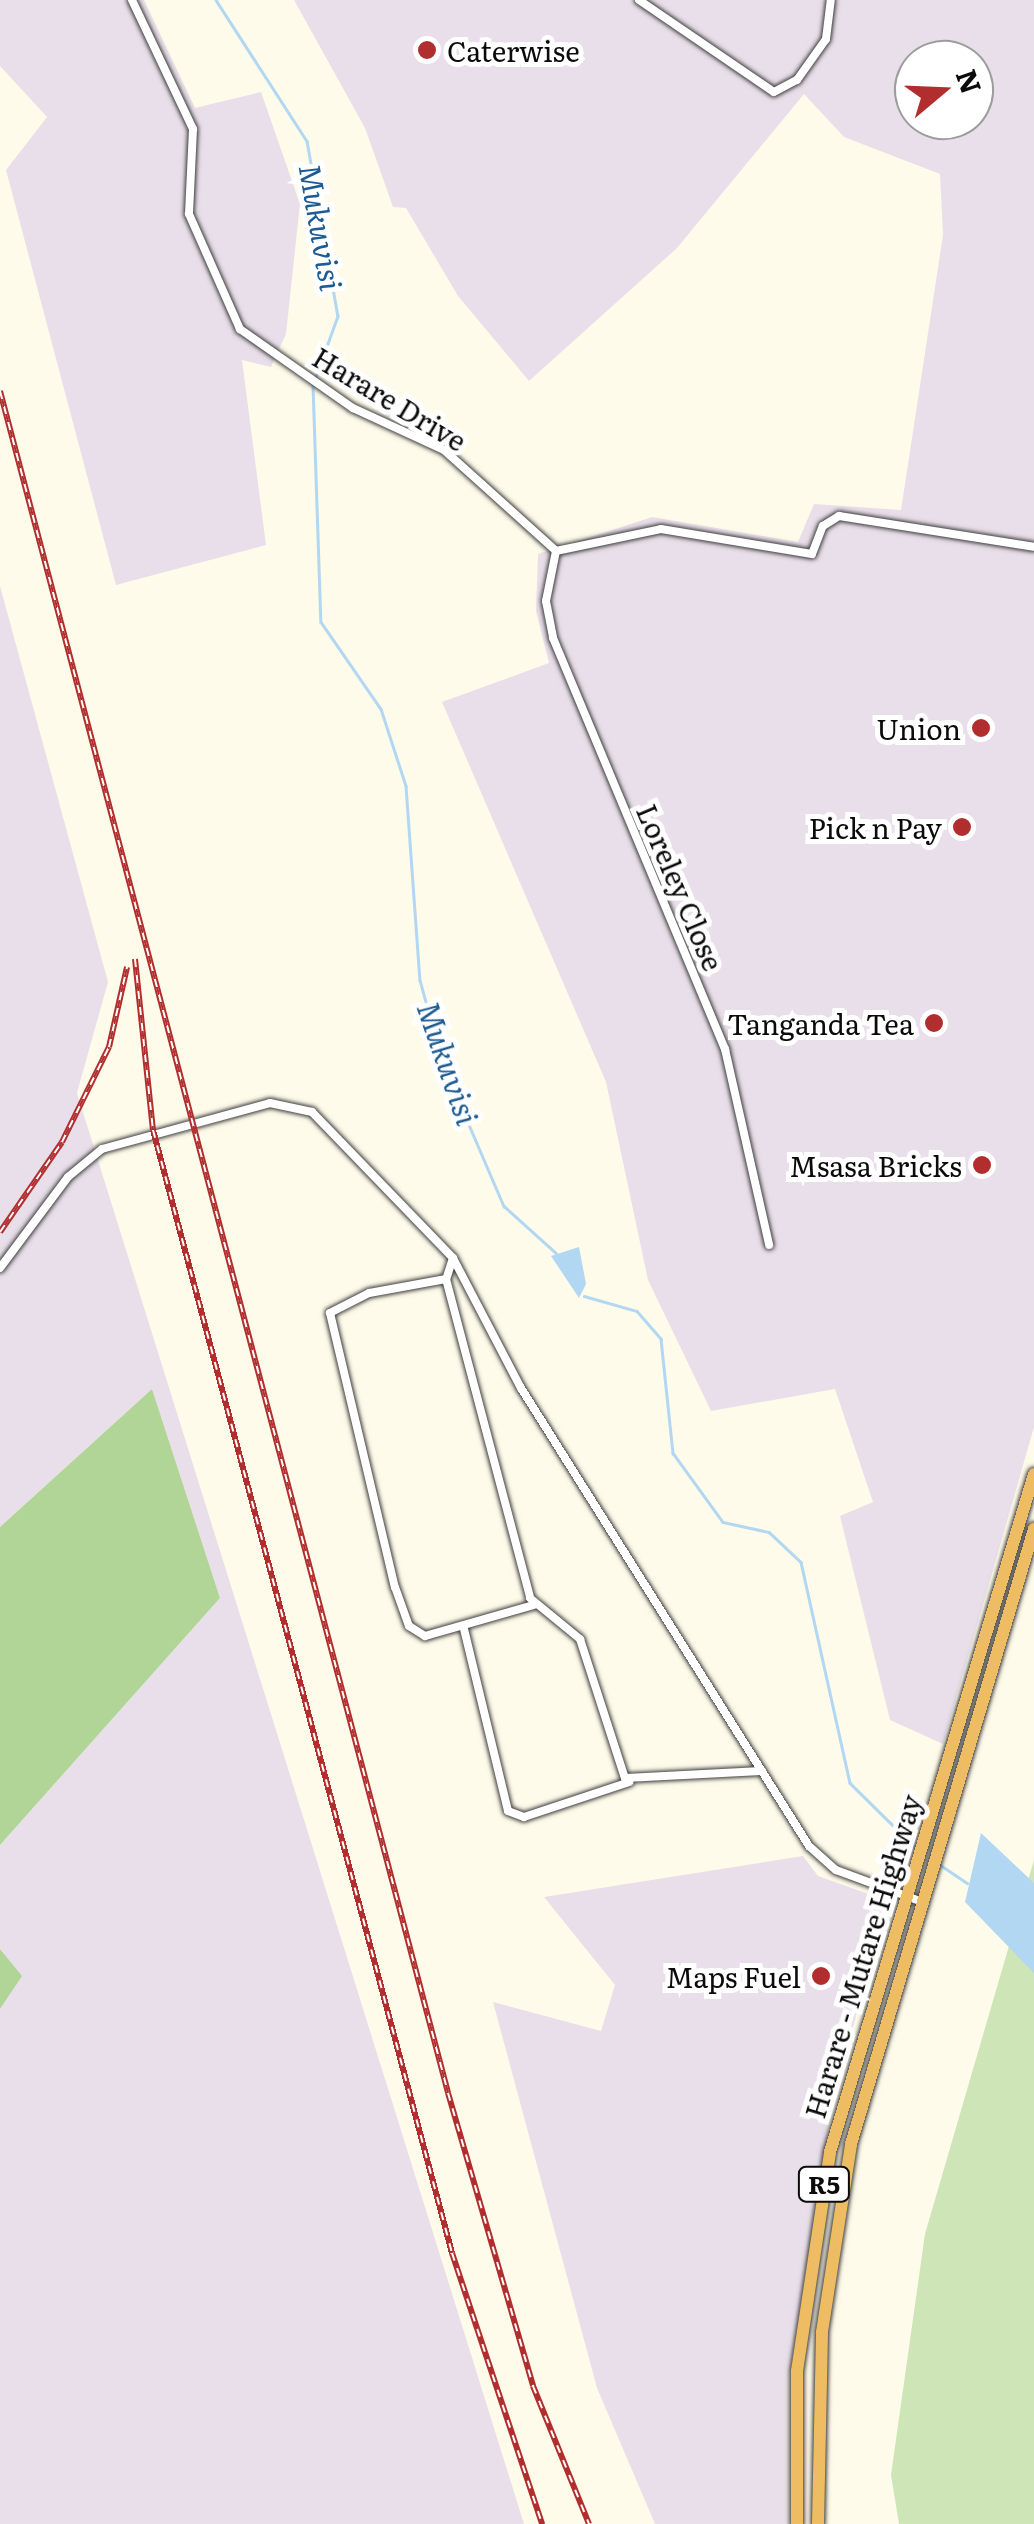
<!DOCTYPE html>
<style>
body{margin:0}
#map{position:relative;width:1034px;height:2524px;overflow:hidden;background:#fefbea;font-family:Literata,serif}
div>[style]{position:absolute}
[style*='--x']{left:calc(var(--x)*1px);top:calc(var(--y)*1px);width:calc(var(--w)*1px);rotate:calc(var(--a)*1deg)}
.industrial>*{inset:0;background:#e9dfea}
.green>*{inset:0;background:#cde5b7}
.forest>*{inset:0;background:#b0d597}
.water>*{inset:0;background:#b2d7f2}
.stream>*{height:2.5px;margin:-1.25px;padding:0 1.25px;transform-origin:1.25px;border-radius:1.25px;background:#b2d7f2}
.roads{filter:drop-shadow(0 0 2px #3e3e3e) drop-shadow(0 0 2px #3e3e3e)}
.minor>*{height:8px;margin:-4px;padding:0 4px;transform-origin:4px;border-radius:4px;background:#fff}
.trunk>*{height:12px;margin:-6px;padding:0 6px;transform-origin:6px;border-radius:6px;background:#eebc62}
.rail>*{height:6px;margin-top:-3px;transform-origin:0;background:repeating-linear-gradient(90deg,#fff 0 8px,#b12d2e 0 16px);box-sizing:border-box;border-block:2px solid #b12d2e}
.dots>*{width:28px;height:28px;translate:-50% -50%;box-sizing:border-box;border:5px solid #fff;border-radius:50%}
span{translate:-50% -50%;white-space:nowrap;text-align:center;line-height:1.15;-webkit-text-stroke:10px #fff;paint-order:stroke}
.shield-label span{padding:2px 8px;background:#fff;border:2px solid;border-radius:8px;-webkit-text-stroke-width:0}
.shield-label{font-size:25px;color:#0b0b0b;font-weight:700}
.poi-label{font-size:28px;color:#0b0b0b}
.left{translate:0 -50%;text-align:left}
.right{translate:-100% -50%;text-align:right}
.street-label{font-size:28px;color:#0b0b0b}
.water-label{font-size:30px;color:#1d5b94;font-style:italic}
.north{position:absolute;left:894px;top:40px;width:100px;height:100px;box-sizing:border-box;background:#fff;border:2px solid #9d9d9d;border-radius:50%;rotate:71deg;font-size:28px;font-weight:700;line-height:40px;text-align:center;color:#0b0b0b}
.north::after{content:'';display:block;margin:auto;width:35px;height:45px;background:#b12d2e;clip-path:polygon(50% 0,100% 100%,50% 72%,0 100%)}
</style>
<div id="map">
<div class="industrial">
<div style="clip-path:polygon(0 0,144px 0,195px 108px,261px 92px,300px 204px,286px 334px,271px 367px,242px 360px,266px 545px,116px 585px,6px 170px,47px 117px,0 66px)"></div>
<div style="clip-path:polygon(evenodd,294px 0,1034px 0,1034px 1427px,943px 1744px,890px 1720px,840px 1516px,873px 1502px,835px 1389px,711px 1411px,648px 1280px,606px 1082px,442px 702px,549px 663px,536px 611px,538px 554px,652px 517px,798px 542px,814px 504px,901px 510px,943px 235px,940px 174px,844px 137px,804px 94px,677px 248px,529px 381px,458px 296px,406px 208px,393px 207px,365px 128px,294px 0,914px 60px,974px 60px,974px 120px,914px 120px,914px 60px)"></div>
<div style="clip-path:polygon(0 586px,108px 982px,77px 1093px,524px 2524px,0 2524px,0 2009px,21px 1976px,0 1949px,0 1845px,220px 1598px,152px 1389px,0 1527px)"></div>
<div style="clip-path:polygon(803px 1856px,818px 1876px,888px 1901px,833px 2099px,789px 2376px,789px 2524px,655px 2524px,597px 2388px,493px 2002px,601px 2031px,615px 1985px,544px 1897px)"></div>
</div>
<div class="green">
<div style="clip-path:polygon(1034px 1860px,1034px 2524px,899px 2524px,891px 2475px,925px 2234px)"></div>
</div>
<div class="forest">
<div style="clip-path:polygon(152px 1389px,220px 1598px,0 1845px,0 1527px)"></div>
<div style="clip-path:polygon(0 1949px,22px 1976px,0 2009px)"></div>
</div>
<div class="water">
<div style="clip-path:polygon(579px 1247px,586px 1284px,579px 1298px,551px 1256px)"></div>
<div style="clip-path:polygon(981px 1833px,1034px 1883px,1034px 1973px,965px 1902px)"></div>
</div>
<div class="stream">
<div style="--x:216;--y:0;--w:168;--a:57.2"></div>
<div style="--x:307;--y:141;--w:178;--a:80"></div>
<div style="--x:338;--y:316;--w:65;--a:109.8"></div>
<div style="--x:313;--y:385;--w:237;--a:88.1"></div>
<div style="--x:321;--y:622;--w:106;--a:55.4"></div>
<div style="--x:381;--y:709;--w:81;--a:72"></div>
<div style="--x:406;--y:786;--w:195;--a:85.9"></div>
<div style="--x:420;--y:980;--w:87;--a:74.7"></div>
<div style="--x:443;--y:1064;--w:155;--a:66.8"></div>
<div style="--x:504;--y:1206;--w:70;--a:42.1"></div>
<div style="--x:584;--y:1296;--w:55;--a:15.8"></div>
<div style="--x:637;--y:1311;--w:37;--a:49"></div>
<div style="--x:661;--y:1339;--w:115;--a:84"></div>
<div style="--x:673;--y:1453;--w:85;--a:54.1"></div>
<div style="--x:723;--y:1522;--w:47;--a:12.3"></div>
<div style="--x:769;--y:1532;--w:44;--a:43.2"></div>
<div style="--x:801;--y:1562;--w:226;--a:77.5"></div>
<div style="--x:850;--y:1783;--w:93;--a:44.6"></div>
<div style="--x:939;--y:1864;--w:34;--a:34"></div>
</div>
<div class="roads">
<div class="minor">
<div style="--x:132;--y:0;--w:143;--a:64.7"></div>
<div style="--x:193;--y:129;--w:85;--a:92.7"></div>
<div style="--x:189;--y:214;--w:126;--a:66.1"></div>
<div style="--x:240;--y:329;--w:138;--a:35"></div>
<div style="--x:353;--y:408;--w:100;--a:24.8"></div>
<div style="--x:444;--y:450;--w:151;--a:42"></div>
<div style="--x:556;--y:551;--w:107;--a:-11.8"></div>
<div style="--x:661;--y:529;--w:153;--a:9.4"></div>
<div style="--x:812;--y:554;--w:30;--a:-69"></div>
<div style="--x:823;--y:526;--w:19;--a:-32"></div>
<div style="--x:839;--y:516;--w:197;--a:9"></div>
<div style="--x:639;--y:0;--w:163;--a:34.3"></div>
<div style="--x:774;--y:92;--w:26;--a:-28"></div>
<div style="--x:797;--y:80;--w:50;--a:-54.7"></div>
<div style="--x:826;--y:39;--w:39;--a:-83"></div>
<div style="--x:556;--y:551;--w:51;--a:101.3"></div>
<div style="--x:546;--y:601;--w:38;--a:79"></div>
<div style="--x:553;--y:638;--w:446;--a:67.3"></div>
<div style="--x:725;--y:1049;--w:201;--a:77.3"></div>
<div style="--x:453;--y:1258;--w:22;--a:108"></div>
<div style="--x:446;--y:1279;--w:330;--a:75.2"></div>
<div style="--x:530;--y:1598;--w:65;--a:39.4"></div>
<div style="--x:580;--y:1639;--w:146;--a:72.1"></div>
<div style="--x:625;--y:1778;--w:137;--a:-2.9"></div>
<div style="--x:0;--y:1268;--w:114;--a:-53.2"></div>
<div style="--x:68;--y:1177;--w:44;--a:-39.5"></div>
<div style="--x:102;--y:1149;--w:174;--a:-15.3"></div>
<div style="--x:270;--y:1103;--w:43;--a:12.1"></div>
<div style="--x:312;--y:1112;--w:203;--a:46"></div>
<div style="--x:453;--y:1258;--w:147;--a:62.4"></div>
<div style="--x:521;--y:1388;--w:541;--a:57.84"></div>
<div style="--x:809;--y:1846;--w:36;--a:42"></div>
<div style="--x:836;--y:1870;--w:90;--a:20.3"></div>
<div style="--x:446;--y:1279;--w:78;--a:169.7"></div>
<div style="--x:369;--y:1293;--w:44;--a:152.9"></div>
<div style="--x:330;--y:1313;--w:282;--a:76.7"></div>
<div style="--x:395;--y:1587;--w:41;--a:70.3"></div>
<div style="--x:409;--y:1626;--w:19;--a:32"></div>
<div style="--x:425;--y:1636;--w:113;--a:-15.9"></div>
<div style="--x:464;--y:1629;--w:187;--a:76.4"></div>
<div style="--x:508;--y:1811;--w:17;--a:21"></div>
<div style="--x:524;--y:1817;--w:111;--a:-18.4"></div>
</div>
<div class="trunk">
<div style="--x:797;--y:2524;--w:153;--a:-90"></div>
<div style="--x:797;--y:2371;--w:221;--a:-81.4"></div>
<div style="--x:830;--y:2152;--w:708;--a:-73.25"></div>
<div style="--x:818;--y:2524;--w:192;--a:-88.8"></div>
<div style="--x:822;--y:2332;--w:190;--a:-81.2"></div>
<div style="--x:851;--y:2144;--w:642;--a:-73.43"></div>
</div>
</div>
<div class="rail">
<div style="--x:0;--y:391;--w:1760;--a:75.25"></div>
<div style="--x:448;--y:2093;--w:305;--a:73.8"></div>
<div style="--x:533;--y:2386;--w:149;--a:67.9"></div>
<div style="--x:135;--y:959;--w:172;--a:84"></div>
<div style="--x:153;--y:1130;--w:1162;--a:75.09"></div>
<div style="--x:452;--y:2253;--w:286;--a:71.6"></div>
<div style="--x:0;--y:1232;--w:109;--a:-55.4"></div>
<div style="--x:62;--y:1142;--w:106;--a:-63.7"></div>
<div style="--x:109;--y:1047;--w:82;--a:-77.3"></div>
</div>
<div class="dots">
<div style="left:427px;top:50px;background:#b12d2e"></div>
<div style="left:981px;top:728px;background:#b12d2e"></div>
<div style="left:962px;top:827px;background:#b12d2e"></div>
<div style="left:934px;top:1023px;background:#b12d2e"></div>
<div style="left:982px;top:1165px;background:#b12d2e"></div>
<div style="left:821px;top:1976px;background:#b12d2e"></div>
</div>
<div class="shield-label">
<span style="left:824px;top:2184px">R5</span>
</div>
<div class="poi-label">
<span class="left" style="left:447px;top:50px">Caterwise</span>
<span class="right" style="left:961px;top:728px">Union</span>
<span class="right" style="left:942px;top:827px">Pick n Pay</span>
<span class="right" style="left:914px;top:1023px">Tanganda Tea</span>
<span class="right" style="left:962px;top:1165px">Msasa Bricks</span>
<span class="right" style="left:801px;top:1976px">Maps Fuel</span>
</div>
<div class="street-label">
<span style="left:390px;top:398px;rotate:31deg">Harare Drive</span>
<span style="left:681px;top:887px;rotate:67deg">Loreley Close</span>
<span style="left:862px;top:1956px;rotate:-73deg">Harare - Mutare Highway</span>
</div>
<div class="water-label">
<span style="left:322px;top:227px;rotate:80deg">Mukuvisi</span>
<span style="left:449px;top:1063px;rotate:71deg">Mukuvisi</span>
</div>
<div class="north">N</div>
</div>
